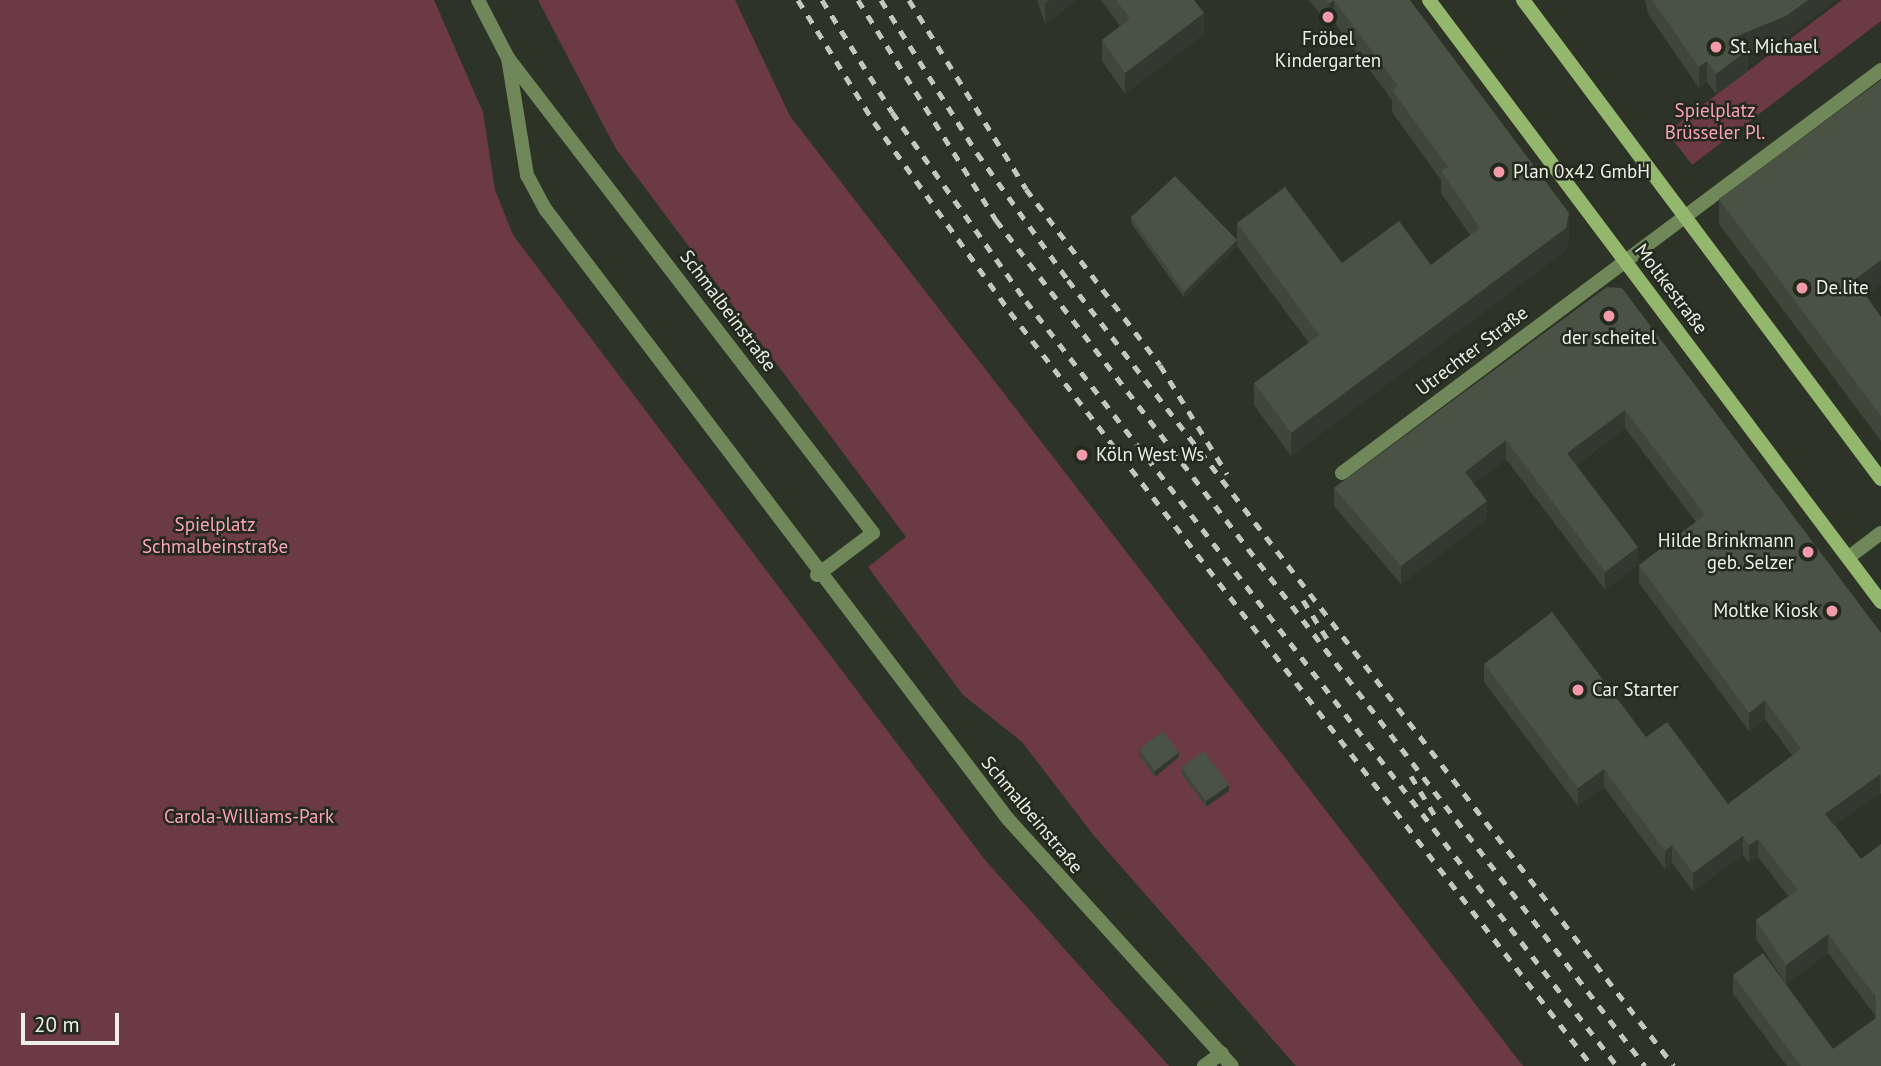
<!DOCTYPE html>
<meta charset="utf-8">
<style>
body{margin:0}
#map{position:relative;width:1881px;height:1066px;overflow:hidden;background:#2d3326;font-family:"PT Sans",sans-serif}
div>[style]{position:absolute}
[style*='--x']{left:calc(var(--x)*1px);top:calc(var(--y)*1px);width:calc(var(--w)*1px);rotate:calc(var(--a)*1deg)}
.green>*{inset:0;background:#6c3a43}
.street>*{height:14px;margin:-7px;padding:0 7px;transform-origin:7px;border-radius:7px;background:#708759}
.secondary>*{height:14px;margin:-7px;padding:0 7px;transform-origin:7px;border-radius:7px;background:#93b76d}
.rail>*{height:5px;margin-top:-2.5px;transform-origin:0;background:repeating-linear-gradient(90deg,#c3c8be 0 9px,transparent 0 18px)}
.wall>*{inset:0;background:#40473a}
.shaded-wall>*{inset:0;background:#34392f}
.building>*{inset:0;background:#4a5243}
.dots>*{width:19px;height:19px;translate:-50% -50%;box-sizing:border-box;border:4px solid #23291c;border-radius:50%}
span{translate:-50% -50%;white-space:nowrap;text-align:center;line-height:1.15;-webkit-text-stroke:5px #23291c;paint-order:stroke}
.poi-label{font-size:19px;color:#ecf0e7}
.left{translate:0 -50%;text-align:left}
.right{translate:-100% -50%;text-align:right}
.park-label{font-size:19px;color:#fba4b3}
.street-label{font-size:19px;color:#ecf0e7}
.scale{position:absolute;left:21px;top:1013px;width:98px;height:32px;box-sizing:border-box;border:4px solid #ecf0e7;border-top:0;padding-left:9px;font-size:21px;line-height:24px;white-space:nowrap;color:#ecf0e7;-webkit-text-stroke:5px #23291c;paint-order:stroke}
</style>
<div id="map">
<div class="green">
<div style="clip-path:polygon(0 0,434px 0,483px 112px,495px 190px,513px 235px,985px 860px,1169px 1066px,0 1066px)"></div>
<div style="clip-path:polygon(538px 0,735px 0,790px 116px,1523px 1066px,1296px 1066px,1095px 837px,1022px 742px,963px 695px,868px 567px,906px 537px,616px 149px)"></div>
<div style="clip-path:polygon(1842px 0,1881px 0,1881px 21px,1692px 165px,1667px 132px)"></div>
</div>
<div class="street">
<div style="--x:478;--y:0;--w:65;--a:62.7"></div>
<div style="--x:508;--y:58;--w:599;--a:52.46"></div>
<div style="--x:873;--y:533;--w:70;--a:143.1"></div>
<div style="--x:508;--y:58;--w:119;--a:80.8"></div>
<div style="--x:527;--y:175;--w:40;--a:62"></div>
<div style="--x:546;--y:210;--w:764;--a:52.82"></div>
<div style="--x:1008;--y:819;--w:333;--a:47.8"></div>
<div style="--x:1342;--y:473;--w:673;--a:-36.78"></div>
<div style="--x:1849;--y:557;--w:40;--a:-37"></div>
<div style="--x:1204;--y:1066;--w:22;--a:-36"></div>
</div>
<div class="secondary">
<div style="--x:1429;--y:0;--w:753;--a:53.1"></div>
<div style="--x:1523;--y:0;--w:598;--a:53.23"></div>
</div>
<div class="rail">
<div style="--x:798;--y:0;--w:144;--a:58.1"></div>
<div style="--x:874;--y:122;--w:234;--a:54.4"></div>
<div style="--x:1010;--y:312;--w:952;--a:52.34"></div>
<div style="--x:822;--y:0;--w:132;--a:58"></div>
<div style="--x:892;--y:112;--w:232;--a:54.7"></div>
<div style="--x:1026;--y:301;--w:967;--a:52.31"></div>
<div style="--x:858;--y:0;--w:260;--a:57.9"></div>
<div style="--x:996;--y:220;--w:1066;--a:52.51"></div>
<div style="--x:881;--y:0;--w:181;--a:57.9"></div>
<div style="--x:977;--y:153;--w:156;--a:54.4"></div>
<div style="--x:1068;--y:280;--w:992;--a:52.37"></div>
<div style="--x:909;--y:0;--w:222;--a:58.2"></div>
<div style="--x:1026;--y:189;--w:221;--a:52.7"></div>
<div style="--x:1160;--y:365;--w:128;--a:58.4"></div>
<div style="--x:1303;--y:600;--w:53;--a:58.1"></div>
<div style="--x:1411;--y:776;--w:52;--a:59"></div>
</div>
<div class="wall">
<div style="clip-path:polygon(1037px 0,1077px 0,1045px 24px)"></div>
<div style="clip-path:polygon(1101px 0,1194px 0,1204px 34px,1125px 94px,1102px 61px,1102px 40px,1120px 26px)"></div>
<div style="clip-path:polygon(1309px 0,1410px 0,1569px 235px,1566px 250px,1291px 456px,1254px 405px,1254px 383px,1309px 343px,1237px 246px,1184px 298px,1131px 223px,1131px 217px,1237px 240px,1237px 223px,1342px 263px,1431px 265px,1470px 235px,1441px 193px,1441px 180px,1392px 112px,1392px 100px,1334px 22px,1329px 26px)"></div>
<div style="clip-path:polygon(1645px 0,1835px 0,1786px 37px,1748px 52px,1748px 71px,1716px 94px,1707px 82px,1699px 88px,1648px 14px)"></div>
<div style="clip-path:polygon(1881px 80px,1881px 284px,1866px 295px,1881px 317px,1881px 441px,1719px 224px,1719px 199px)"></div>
<div style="clip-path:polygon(1607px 287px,1881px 633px,1881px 794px,1880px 793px,1835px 825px,1861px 859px,1881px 1066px,1787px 1066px,1733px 994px,1733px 975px,1833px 1049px,1875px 1019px,1875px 1015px,1828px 953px,1786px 984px,1756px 939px,1756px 920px,1788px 896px,1758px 857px,1749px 863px,1743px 855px,1693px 891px,1672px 863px,1665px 869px,1604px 787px,1578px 806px,1484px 682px,1484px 664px,1646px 737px,1728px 804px,1793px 756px,1765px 719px,1749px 731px,1639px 583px,1639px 565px,1696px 522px,1625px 428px,1576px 465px,1638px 565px,1605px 590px,1506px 459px,1474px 483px,1487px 519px,1401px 584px,1334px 506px,1334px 488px)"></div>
<div style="clip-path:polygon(1139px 749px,1179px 757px,1155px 777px,1139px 755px)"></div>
<div style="clip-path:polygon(1181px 767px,1229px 791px,1206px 807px,1181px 773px)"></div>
</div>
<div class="shaded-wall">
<div style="clip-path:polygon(1050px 0,1077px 0,1045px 24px,1045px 4px)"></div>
<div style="clip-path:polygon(1334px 0,1334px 22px,1329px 26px,1329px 4px)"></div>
<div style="clip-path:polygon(1808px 0,1835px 0,1786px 37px,1748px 52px,1748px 71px,1716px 94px,1716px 74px,1737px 36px)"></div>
<div style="clip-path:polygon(1204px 13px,1204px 34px,1125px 94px,1125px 73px)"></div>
<div style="clip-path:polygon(1707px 61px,1707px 82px,1699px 88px,1699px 67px)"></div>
<div style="clip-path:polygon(1569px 213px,1569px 235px,1566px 250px,1291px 456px,1291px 433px)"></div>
<div style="clip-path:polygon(1237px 240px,1237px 246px,1184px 298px,1184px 292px)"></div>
<div style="clip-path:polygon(1881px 260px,1881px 284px,1854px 304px,1854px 280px)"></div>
<div style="clip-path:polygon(1625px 410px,1625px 428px,1567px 471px,1567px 453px)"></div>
<div style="clip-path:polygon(1506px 440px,1506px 459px,1465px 490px,1465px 472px)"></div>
<div style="clip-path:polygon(1487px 501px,1487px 519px,1401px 584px,1401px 566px)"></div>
<div style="clip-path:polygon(1638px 547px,1638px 565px,1605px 590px,1605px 572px)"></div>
<div style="clip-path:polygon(1765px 700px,1765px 719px,1749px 731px,1749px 713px)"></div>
<div style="clip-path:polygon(1179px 752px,1179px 757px,1155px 777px,1155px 771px)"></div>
<div style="clip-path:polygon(1604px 769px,1604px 787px,1578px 806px,1578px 788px)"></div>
<div style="clip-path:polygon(1880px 774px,1880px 793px,1825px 832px,1825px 814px)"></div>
<div style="clip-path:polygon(1229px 785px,1229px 791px,1206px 807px,1206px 801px)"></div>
<div style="clip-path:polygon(1743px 836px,1743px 855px,1693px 891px,1693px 873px)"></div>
<div style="clip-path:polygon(1758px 839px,1758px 857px,1749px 863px,1749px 845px)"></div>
<div style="clip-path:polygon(1672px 845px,1672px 863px,1665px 869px,1665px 851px)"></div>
<div style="clip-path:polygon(1828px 934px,1828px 953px,1786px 984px,1786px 965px)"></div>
</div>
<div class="building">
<div style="clip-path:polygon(1116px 0,1194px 0,1204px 13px,1125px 73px,1102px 40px,1130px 19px)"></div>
<div style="clip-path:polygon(1326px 0,1334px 0,1329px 4px)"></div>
<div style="clip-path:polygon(1334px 0,1410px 0,1569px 213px,1566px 228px,1291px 433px,1254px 383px,1319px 335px,1237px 223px,1285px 187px,1342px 263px,1399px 221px,1431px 265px,1480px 228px,1441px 171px,1448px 167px,1392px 90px,1398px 86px)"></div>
<div style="clip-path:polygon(1652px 0,1808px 0,1786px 16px,1737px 36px,1748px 50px,1716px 74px,1707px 61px,1699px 67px)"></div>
<div style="clip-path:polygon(1881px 80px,1881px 260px,1854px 280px,1881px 317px,1881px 416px,1719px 199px)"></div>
<div style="clip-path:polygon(1175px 176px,1237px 240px,1184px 292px,1131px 217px)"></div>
<div style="clip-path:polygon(1607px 287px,1622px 288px,1881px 633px,1881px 776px,1880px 774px,1825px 814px,1861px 859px,1881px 844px,1881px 1066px,1801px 1066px,1733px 975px,1763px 953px,1833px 1049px,1876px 1018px,1875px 996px,1828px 934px,1786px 965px,1756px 920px,1798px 890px,1758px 839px,1749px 845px,1743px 836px,1693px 873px,1672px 845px,1665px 851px,1604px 769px,1578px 788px,1484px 664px,1552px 612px,1646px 737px,1667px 722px,1728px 804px,1801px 749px,1765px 700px,1749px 713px,1639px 565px,1705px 515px,1625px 410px,1567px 453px,1638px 547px,1605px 572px,1506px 440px,1465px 472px,1487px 501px,1401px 566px,1334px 488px)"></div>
<div style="clip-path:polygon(1163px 731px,1179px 752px,1155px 771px,1139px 749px)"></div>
<div style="clip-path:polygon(1204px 751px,1229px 785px,1206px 801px,1181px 767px)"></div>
</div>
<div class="dots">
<div style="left:1328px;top:17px;background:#f39aa9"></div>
<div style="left:1716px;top:47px;background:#f39aa9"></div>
<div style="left:1499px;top:172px;background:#f39aa9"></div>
<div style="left:1802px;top:288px;background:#f39aa9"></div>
<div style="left:1609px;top:316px;background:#f39aa9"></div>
<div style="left:1082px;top:455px;background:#f39aa9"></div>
<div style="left:1808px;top:552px;background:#f39aa9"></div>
<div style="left:1832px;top:611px;background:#f39aa9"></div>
<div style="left:1578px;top:690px;background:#f39aa9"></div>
</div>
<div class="poi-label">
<span style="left:1328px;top:50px">Fröbel<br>Kindergarten</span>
<span class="left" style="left:1730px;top:47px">St. Michael</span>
<span class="left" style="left:1513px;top:172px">Plan 0x42 GmbH</span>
<span class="left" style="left:1816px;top:288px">De.lite</span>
<span style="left:1609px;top:338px">der scheitel</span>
<span class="left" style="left:1096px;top:455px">Köln West Ws</span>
<span class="right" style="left:1794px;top:552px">Hilde Brinkmann<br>geb. Selzer</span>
<span class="right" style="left:1818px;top:611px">Moltke Kiosk</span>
<span class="left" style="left:1592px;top:690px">Car Starter</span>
</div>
<div class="park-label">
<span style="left:1715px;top:122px">Spielplatz<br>Brüsseler Pl.</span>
<span style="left:215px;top:536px">Spielplatz<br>Schmalbeinstraße</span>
<span style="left:249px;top:817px">Carola-Williams-Park</span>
</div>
<div class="street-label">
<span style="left:1671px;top:289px;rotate:53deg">Moltkestraße</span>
<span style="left:728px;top:311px;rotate:53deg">Schmalbeinstraße</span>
<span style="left:1472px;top:351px;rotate:-37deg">Utrechter Straße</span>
<span style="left:1032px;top:815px;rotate:50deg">Schmalbeinstraße</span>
</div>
<div class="scale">20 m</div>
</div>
